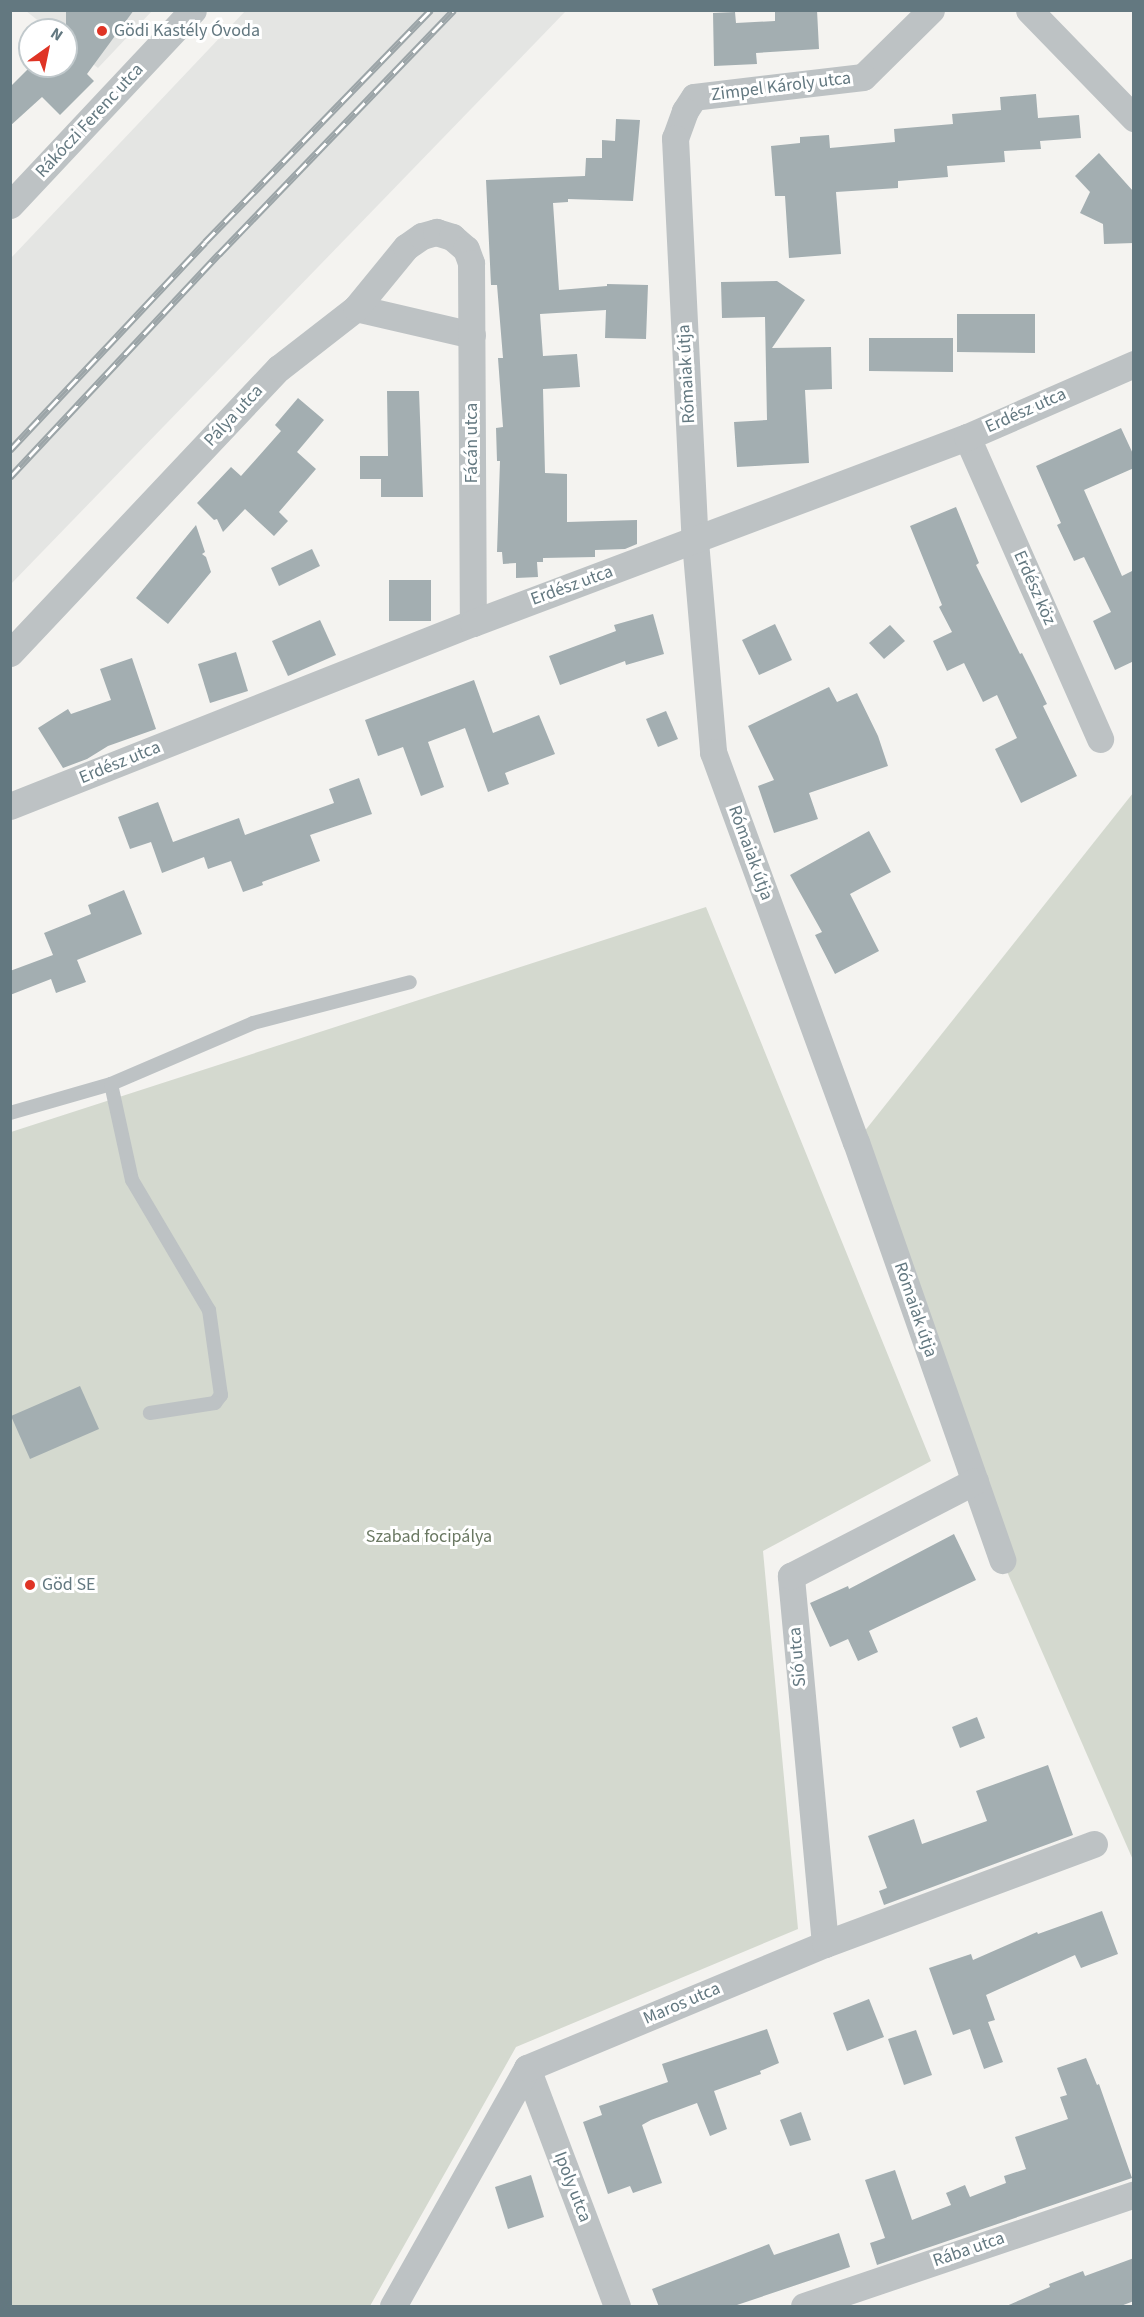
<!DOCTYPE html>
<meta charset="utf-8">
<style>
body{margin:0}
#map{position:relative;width:1144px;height:2317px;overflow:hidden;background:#f4f3f0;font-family:"Source Sans 3",sans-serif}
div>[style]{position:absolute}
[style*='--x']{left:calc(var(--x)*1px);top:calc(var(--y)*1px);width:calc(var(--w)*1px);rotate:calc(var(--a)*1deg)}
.built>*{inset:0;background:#e4e5e3}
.green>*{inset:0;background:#d4d9cf}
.building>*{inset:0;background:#a3aeb1}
.service>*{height:14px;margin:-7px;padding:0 7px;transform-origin:7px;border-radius:7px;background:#bdc2c4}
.minor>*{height:27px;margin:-13.5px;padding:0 13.5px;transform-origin:13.5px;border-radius:13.5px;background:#bdc2c4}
.rail>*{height:7px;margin-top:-3.5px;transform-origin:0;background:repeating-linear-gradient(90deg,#fff 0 14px,#9ca5a8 0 28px);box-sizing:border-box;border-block:2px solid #9ca5a8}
.dots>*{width:16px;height:16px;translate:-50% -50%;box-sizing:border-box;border:3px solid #fff;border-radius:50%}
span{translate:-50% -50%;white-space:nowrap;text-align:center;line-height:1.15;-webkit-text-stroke:6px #fff;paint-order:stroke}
.poi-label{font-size:18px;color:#637880}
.left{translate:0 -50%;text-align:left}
.street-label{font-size:18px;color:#637880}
.park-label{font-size:18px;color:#6a7862}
.frame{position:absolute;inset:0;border:12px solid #637880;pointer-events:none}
.north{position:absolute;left:18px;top:18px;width:60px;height:60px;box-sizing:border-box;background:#fff;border:2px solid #c1c9cc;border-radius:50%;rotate:33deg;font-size:16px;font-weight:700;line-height:24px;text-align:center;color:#637880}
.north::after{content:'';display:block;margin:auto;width:21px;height:27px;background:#df3425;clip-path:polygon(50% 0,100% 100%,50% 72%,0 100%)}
</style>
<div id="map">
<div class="built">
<div style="clip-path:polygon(26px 11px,152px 11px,98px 68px,66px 43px,66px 30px,50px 30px)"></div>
<div style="clip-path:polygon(245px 11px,566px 11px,11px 584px,11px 258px)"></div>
</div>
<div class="green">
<div style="clip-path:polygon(1133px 793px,1133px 1860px,1002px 1560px,856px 1142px)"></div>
<div style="clip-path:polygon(706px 907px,931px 1461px,763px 1551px,798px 1929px,516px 2047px,370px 2306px,11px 2306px,11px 1132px)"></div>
</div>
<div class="building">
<div style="clip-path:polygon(66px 10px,134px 10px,87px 74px,94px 81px,60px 115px,42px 97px,10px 126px,10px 87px,31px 66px,66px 66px)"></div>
<div style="clip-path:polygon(775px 10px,817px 10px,819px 49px,756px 53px,757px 64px,714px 66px,713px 13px,735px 12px,736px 23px,775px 21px)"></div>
<div style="clip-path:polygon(1036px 94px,1038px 118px,1079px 115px,1081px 138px,1040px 141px,1041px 149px,1004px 151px,1005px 162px,947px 166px,948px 177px,898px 181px,898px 188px,836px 192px,841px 254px,789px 258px,785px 196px,775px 196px,771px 146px,800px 143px,800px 137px,829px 135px,830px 148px,895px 142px,894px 129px,953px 124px,952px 114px,1001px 110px,1000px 97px)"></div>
<div style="clip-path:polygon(616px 119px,640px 120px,633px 201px,568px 199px,568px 202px,553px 203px,559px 290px,607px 286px,607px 284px,648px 285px,646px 339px,605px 338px,606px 310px,540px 314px,543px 356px,577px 354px,580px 387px,543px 389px,545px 473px,567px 474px,567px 522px,637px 520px,637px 544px,625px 549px,595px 550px,595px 557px,543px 558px,543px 562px,537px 562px,538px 577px,516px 578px,516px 563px,503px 564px,502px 552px,497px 552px,500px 461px,497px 461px,496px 428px,503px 427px,498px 358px,503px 358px,497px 285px,491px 285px,486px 180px,585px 176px,586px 158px,602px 158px,602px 140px,615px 141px)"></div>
<div style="clip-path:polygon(1099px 153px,1133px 191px,1134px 243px,1104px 244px,1103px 224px,1080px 213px,1090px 192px,1075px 176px)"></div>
<div style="clip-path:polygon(777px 281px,805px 300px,772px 348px,831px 347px,832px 389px,805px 390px,809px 463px,737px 467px,734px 422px,767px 420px,765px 317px,722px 318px,721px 282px)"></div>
<div style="clip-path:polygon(957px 314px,1035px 314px,1035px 353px,957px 352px)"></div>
<div style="clip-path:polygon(869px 338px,953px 338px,953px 372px,869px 371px)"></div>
<div style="clip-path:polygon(387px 391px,419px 391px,423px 497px,381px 497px,381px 479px,360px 479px,360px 456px,388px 456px)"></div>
<div style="clip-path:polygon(298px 398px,324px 420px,297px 452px,316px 469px,279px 512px,288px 521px,274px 536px,245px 509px,223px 532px,217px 519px,214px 520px,197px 503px,231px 467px,241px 476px,281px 431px,275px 425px)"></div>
<div style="clip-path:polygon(1121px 428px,1134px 456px,1134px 468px,1084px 490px,1122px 576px,1134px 570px,1134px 661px,1115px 670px,1093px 621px,1111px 612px,1084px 557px,1074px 561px,1057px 525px,1061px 523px,1036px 466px)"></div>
<div style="clip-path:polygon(956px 507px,979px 563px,976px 565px,1020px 654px,1022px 653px,1034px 677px,1047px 704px,1043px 706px,1077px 776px,1021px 803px,995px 749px,1017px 738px,997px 695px,983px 702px,964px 663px,947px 671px,933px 641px,952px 632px,939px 607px,942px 605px,910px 526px)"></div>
<div style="clip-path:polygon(196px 525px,205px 552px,202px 554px,206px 557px,211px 572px,168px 624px,136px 598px)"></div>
<div style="clip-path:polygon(312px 549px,320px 566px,279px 586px,271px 568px)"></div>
<div style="clip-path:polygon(389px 580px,431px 580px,431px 621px,389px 621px)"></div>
<div style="clip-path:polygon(653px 614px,664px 654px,626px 665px,625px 661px,560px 685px,549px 656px,616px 631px,614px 625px)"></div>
<div style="clip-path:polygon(320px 620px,336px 655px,288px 676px,272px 641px)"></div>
<div style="clip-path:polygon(775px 624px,792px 660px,759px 675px,742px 640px)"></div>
<div style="clip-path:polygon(890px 625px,905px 641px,884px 659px,869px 643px)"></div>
<div style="clip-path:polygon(236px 652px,248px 691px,210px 703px,198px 664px)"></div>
<div style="clip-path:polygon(132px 658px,156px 729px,108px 746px,87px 759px,63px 768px,38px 728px,68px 709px,71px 714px,111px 700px,100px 669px)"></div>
<div style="clip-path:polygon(474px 680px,493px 733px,539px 715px,555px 754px,505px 773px,509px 784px,488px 792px,465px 728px,428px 742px,444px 787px,421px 796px,403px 747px,378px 756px,365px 720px)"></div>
<div style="clip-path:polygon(829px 687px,837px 702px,857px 693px,878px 736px,888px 766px,809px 793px,818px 819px,774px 833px,758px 786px,774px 780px,748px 726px)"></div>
<div style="clip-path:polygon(666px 711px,678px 739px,658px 747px,646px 719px)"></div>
<div style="clip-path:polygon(359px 778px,372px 814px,310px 835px,320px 861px,262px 882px,263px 885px,243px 892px,231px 861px,208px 869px,204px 857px,162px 873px,151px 842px,130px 849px,118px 817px,158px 802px,173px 842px,239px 818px,245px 835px,334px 803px,329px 789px)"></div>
<div style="clip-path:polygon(869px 831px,891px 872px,850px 894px,879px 951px,835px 974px,815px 935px,822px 932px,790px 875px)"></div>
<div style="clip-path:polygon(124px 890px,142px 934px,77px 960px,86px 982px,56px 993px,51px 979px,10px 995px,10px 971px,53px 955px,44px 933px,91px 914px,88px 905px)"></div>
<div style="clip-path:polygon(80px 1386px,99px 1429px,30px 1459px,11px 1416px)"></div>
<div style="clip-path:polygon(954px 1534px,976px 1580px,869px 1631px,878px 1652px,858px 1661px,848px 1639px,830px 1647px,810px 1603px,848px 1586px,849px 1589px)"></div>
<div style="clip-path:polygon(977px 1717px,985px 1738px,960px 1748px,952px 1727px)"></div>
<div style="clip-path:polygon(1048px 1765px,1073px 1835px,884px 1905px,879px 1891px,887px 1888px,868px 1836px,914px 1819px,922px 1844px,987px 1821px,976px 1791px)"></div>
<div style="clip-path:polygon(1102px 1911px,1118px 1954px,1081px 1968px,1075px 1955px,986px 1995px,995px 2020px,988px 2022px,1003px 2062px,984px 2069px,970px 2029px,953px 2035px,929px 1968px,971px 1954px,973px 1960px,1037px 1932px,1038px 1934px)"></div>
<div style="clip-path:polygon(869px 1999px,884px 2037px,847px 2051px,833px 2013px)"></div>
<div style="clip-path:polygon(767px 2029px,779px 2063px,760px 2071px,761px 2074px,714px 2091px,727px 2129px,710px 2136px,697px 2103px,651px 2120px,642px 2125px,662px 2183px,633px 2193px,630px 2186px,608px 2194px,583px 2122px,602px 2115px,599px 2106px,668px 2082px,662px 2064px)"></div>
<div style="clip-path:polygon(916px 2030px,932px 2075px,904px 2085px,888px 2039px)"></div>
<div style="clip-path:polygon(1086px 2058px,1097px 2085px,1099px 2084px,1132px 2178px,877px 2265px,870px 2243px,885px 2238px,865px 2180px,895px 2170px,912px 2220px,951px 2205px,946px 2193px,965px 2185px,970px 2197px,1006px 2183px,1004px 2176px,1026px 2169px,1015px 2137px,1068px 2119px,1060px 2097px,1067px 2095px,1057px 2068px)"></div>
<div style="clip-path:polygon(801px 2112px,811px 2140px,790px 2146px,780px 2120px)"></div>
<div style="clip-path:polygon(531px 2175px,544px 2217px,508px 2229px,495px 2187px)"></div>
<div style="clip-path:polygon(839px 2233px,850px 2267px,731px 2307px,659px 2307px,652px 2289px,769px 2244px,774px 2255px)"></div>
<div style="clip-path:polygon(1134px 2258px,1134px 2301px,1118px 2307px,1004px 2307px,1050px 2287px,1049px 2284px,1083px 2271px,1085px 2276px)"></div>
</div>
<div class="service">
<div style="--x:111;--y:1084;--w:98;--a:77.7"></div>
<div style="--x:132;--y:1180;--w:151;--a:59.4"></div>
<div style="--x:209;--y:1310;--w:86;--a:82"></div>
<div style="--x:221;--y:1395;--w:10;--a:127"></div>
<div style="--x:215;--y:1403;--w:66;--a:171.3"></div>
<div style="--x:10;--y:1113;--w:105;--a:-16"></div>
<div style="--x:111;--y:1084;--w:155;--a:-23.2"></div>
<div style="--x:253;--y:1023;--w:162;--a:-14.6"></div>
</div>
<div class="minor">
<div style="--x:931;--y:10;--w:95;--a:135.4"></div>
<div style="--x:863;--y:77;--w:170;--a:173.3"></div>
<div style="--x:694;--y:97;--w:17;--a:123"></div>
<div style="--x:685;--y:111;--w:29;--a:110"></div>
<div style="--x:675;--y:138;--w:403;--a:87.2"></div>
<div style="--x:695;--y:541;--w:212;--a:85.1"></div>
<div style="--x:713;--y:752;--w:415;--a:69.9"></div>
<div style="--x:856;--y:1142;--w:443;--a:70.7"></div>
<div style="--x:1029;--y:10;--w:151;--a:45.8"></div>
<div style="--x:10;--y:205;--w:267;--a:-46.8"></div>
<div style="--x:356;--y:308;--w:119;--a:13.1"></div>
<div style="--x:967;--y:437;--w:330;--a:66.2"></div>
<div style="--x:10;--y:653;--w:392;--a:-46.7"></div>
<div style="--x:279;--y:368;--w:98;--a:-37.9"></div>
<div style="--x:356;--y:308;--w:79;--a:-50.7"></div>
<div style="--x:406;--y:247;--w:19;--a:-35"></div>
<div style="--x:422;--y:236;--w:15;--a:-16"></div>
<div style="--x:436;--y:232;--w:17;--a:17"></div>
<div style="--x:452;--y:237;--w:18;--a:41"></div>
<div style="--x:466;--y:249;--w:15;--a:70"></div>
<div style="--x:471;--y:263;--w:360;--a:89.7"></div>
<div style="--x:10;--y:806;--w:498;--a:-21.6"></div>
<div style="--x:473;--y:623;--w:528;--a:-20.63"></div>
<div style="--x:967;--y:437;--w:182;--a:-23.6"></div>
<div style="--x:825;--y:1944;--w:370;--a:-95.3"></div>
<div style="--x:791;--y:1576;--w:207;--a:-27.3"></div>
<div style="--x:527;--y:2068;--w:254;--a:69.3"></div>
<div style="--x:393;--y:2306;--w:273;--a:-60.6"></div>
<div style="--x:527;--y:2068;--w:323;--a:-22.6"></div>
<div style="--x:825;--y:1944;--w:287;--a:-20.4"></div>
<div style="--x:804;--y:2306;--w:348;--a:-18.7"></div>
</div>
<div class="rail">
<div style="--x:10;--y:450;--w:285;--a:-46.8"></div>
<div style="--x:205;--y:242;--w:324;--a:-45.8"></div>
<div style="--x:10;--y:477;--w:306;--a:-46.9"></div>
<div style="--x:219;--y:254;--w:339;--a:-46.1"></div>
</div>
<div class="dots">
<div style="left:102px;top:31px;background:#df3425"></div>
<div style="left:30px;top:1585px;background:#df3425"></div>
</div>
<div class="poi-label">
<span class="left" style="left:114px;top:31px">Gödi Kastély Óvoda</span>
<span class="left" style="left:42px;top:1585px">Göd SE</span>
</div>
<div class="street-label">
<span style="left:781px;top:87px;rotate:-7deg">Zimpel Károly utca</span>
<span style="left:90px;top:121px;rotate:-47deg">Rákóczi Ferenc utca</span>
<span style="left:687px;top:374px;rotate:-93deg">Rómaiak útja</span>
<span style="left:1026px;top:411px;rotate:-24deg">Erdész utca</span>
<span style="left:234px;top:416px;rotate:-47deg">Pálya utca</span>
<span style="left:472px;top:443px;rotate:-90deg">Fácán utca</span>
<span style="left:572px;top:586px;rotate:-20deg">Erdész utca</span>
<span style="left:1034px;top:588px;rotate:66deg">Erdész köz</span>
<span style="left:120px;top:763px;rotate:-22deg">Erdész utca</span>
<span style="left:750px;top:853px;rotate:70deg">Rómaiak útja</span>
<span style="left:915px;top:1310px;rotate:71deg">Rómaiak útja</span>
<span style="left:798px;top:1657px;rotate:-95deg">Sió utca</span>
<span style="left:682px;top:2004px;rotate:-23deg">Maros utca</span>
<span style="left:572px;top:2187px;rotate:69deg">Ipoly utca</span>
<span style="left:969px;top:2250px;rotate:-19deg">Rába utca</span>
</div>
<div class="park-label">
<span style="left:429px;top:1537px">Szabad focipálya</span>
</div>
<div class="frame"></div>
<div class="north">N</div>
</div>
